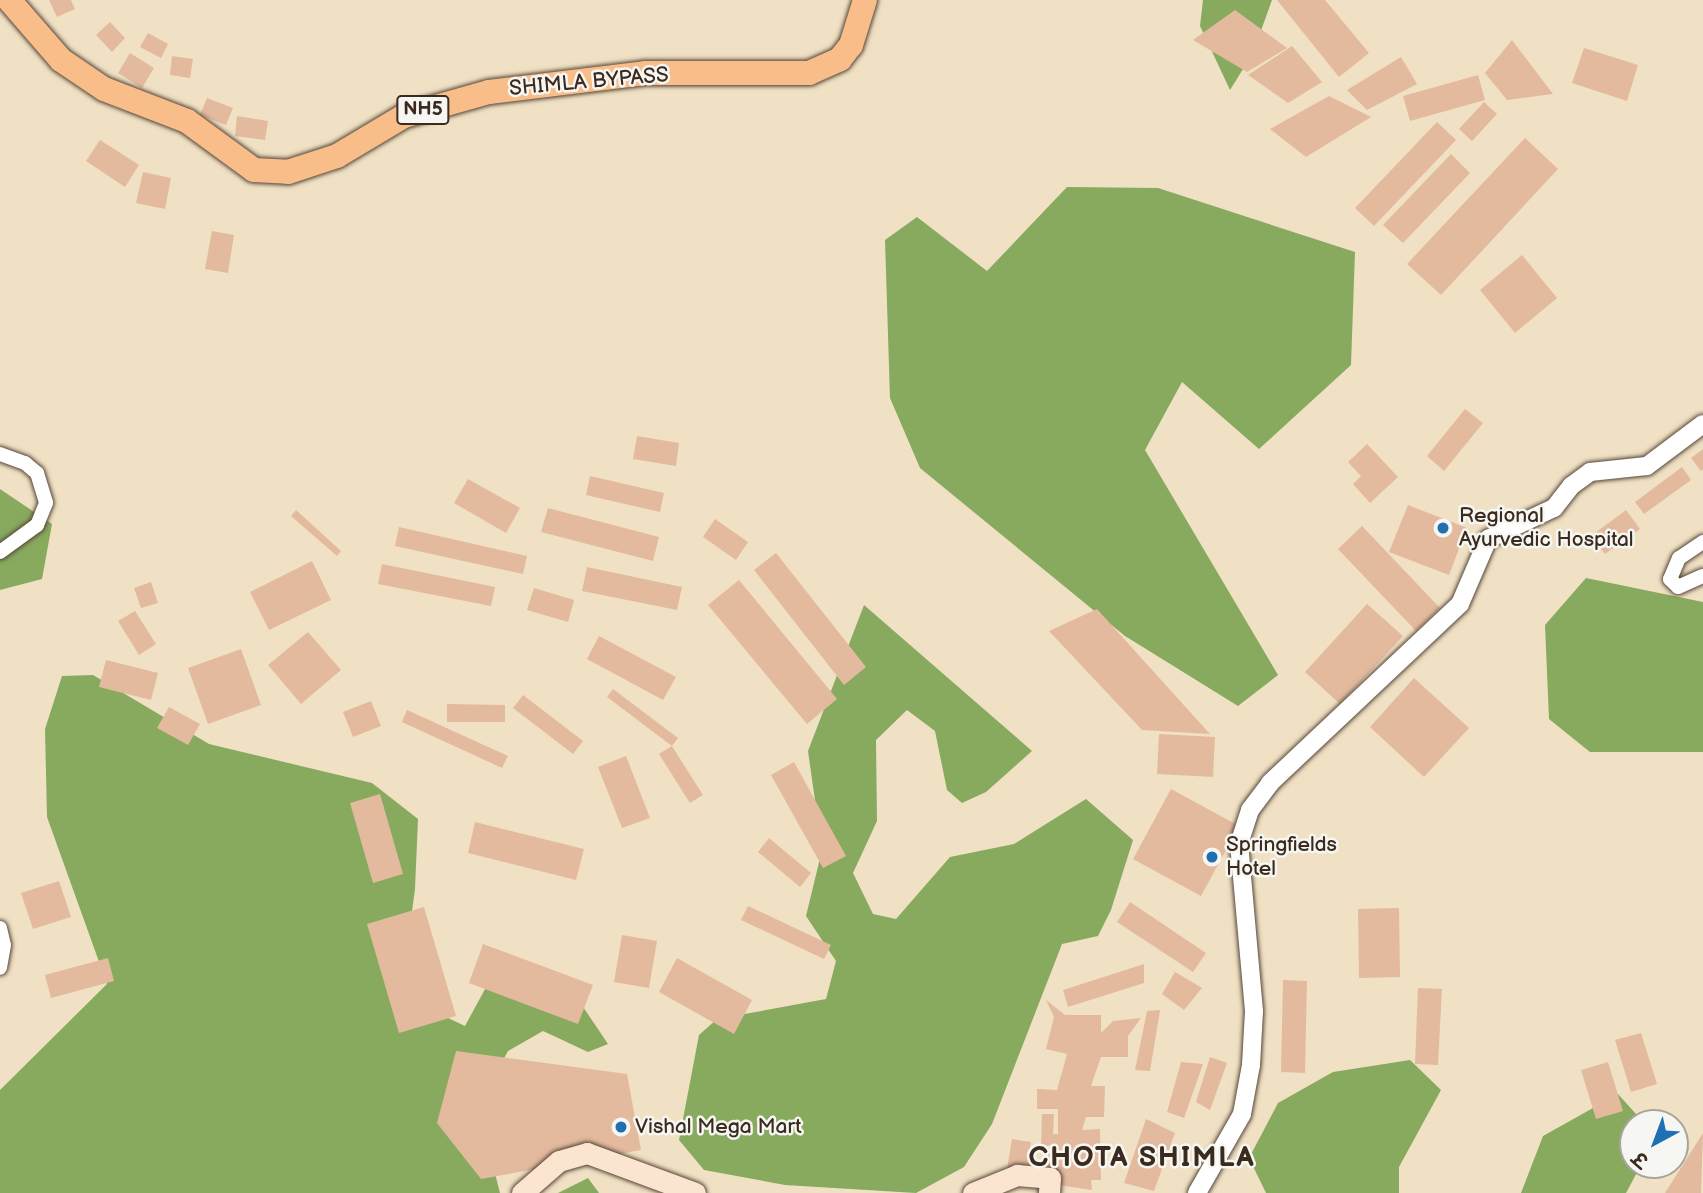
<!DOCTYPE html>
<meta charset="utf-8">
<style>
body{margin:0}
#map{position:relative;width:1703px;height:1193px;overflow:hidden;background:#f0e1c4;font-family:"Balsamiq Sans","Playpen Sans Deva",sans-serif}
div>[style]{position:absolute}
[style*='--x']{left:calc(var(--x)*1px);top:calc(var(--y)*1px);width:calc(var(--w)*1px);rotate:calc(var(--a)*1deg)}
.forest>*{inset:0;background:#87aa5e}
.building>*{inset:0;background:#e3ba9e}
.roads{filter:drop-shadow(0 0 2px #564537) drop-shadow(0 0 2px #564537)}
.minor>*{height:14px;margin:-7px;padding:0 7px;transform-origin:7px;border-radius:7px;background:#fff}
.tertiary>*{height:18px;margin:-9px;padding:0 9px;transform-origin:9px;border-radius:9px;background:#fff}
.secondary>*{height:21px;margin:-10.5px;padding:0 10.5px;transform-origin:10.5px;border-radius:10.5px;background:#fce5d0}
.trunk>*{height:24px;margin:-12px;padding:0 12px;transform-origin:12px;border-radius:12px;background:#f8bd89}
.dots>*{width:19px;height:19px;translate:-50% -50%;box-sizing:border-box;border:4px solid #f6f6f2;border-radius:50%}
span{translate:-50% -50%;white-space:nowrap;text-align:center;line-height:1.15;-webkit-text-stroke:5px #f6f6f2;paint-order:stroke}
.shield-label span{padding:2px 5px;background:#f6f6f2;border:2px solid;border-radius:5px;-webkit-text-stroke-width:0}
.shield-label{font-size:19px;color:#3b2a1e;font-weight:700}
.street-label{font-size:21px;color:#3b2a1e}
.poi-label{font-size:21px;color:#3b2a1e}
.left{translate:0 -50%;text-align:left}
.district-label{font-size:28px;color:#3b2a1e;font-weight:700;letter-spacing:2px}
.north{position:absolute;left:1619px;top:1109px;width:70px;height:70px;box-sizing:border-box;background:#f6f6f2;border:2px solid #aba49d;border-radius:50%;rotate:221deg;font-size:19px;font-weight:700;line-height:28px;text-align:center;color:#3b2a1e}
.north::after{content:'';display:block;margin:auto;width:24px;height:32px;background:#1f6fb2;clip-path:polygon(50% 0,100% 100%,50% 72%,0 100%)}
</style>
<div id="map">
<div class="forest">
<div style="clip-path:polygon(1203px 0,1272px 0,1253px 53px,1230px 90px,1200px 26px)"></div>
<div style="clip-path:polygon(1067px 187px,1158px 188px,1355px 252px,1351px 365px,1259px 449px,1182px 382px,1145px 450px,1278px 675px,1238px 706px,1125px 636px,920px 468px,890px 398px,885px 240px,917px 217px,987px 271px)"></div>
<div style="clip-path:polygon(0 489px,52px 524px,42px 579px,0 590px)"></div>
<div style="clip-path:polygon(1586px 578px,1703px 602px,1703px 752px,1590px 752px,1549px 719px,1545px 625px)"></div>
<div style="clip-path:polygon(864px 605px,1032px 751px,986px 792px,962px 803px,947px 790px,935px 731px,907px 710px,876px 740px,877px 821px,853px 873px,873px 914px,896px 919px,950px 857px,1014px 844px,1086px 799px,1133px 840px,1111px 910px,1098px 936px,1062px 944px,992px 1124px,964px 1167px,916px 1193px,785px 1185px,704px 1170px,679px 1140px,699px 1035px,717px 1019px,826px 999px,836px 961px,806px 916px,822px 850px,808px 751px)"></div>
<div style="clip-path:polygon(93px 675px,209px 744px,372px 783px,418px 819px,415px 889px,404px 971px,427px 1008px,465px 1026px,503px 956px,565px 980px,608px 1044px,588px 1052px,543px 1031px,508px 1051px,478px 1107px,500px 1193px,0 1193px,0 1090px,107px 984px,47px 817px,45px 729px,62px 676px)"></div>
<div style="clip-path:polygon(1410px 1060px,1441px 1090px,1399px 1167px,1399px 1193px,1266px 1193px,1249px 1158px,1278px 1103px,1333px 1072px)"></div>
<div style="clip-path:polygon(1618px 1094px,1644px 1123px,1633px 1123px,1633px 1165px,1641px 1165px,1626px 1193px,1521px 1193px,1543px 1136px)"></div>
<div style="clip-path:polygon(588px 1178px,599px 1193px,558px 1193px)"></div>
</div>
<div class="building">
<div style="clip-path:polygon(49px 0,71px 0,75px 9px,57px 17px)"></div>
<div style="clip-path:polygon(1277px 0,1325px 0,1369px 53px,1339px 77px)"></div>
<div style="clip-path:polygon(1235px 10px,1287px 48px,1247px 72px,1193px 40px)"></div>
<div style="clip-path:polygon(110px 22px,125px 38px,112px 52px,96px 35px)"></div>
<div style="clip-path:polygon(148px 33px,168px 44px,161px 58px,140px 47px)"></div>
<div style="clip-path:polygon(1512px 40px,1553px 94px,1507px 100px,1485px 73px)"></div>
<div style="clip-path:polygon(1292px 46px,1322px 82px,1288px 103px,1248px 75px)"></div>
<div style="clip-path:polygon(1584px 48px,1638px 65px,1627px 101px,1572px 83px)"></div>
<div style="clip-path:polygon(130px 53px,154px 68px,142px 88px,118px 73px)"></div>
<div style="clip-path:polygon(172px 56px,193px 59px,190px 78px,170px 75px)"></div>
<div style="clip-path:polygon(1401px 57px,1417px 84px,1367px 110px,1347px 90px)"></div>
<div style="clip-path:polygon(1478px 75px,1485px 100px,1410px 121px,1403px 96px)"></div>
<div style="clip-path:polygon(1329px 96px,1371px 117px,1306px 157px,1270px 129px)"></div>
<div style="clip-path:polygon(207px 98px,233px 108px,226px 125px,200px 115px)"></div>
<div style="clip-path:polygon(1484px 102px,1497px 114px,1472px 141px,1459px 129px)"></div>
<div style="clip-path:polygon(237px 116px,268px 121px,265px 140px,235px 136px)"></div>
<div style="clip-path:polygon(1437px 122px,1456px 140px,1374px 226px,1355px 208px)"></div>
<div style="clip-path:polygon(1525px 138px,1558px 169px,1441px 295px,1407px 264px)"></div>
<div style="clip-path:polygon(100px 140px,139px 165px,125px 187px,86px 161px)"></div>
<div style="clip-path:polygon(1451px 154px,1470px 173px,1403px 243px,1383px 225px)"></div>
<div style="clip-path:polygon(143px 172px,171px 178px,165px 209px,136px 203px)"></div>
<div style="clip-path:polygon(212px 231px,234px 235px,228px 273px,205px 269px)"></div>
<div style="clip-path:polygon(1522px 255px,1557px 298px,1515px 333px,1480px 290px)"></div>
<div style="clip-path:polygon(1465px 409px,1483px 423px,1444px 471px,1427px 456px)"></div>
<div style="clip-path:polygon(637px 436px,679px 443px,676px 466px,633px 459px)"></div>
<div style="clip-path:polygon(1367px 444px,1398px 477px,1370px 503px,1353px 484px,1361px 476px,1348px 462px)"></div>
<div style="clip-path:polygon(1703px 449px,1703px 469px,1701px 471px,1691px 458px)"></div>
<div style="clip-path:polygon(1682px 467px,1691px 480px,1644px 514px,1635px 502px)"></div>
<div style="clip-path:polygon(590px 476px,664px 493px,660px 512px,586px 495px)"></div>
<div style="clip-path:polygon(468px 479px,520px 508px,506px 533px,454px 503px)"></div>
<div style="clip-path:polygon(1408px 505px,1467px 528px,1449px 575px,1389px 552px)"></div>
<div style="clip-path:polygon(548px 508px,659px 537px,653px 561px,541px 532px)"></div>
<div style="clip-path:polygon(296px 510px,341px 551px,337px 556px,291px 516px)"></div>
<div style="clip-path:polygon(1626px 510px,1640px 529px,1605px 554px,1591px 536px)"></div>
<div style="clip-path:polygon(715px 519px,748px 542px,736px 560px,703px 537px)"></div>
<div style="clip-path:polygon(1362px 526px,1440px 608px,1416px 631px,1338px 549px)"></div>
<div style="clip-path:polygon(399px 527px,527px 556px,523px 574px,395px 546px)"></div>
<div style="clip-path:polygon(776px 553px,866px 667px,844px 685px,754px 570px)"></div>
<div style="clip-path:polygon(312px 561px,331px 600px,269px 630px,250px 592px)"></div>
<div style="clip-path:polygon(382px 564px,495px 587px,491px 606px,378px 584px)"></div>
<div style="clip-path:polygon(587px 567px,682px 587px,677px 610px,582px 591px)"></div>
<div style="clip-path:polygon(739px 580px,837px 699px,807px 724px,708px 605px)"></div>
<div style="clip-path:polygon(151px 582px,158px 603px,141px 608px,134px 588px)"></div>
<div style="clip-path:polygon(534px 588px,574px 600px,568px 622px,527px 610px)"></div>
<div style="clip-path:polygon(1367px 604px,1403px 636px,1340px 704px,1305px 672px)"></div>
<div style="clip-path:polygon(1097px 609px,1210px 734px,1142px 730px,1049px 631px)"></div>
<div style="clip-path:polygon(135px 611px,156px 644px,139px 655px,118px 621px)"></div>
<div style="clip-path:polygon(308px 632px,341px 670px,301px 704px,268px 665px)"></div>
<div style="clip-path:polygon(599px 636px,676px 677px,663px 700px,587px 659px)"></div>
<div style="clip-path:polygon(241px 649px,261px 705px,208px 724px,188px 668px)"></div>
<div style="clip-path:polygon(106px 660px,158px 673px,151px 700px,99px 687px)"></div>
<div style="clip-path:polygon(1414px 678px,1469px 728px,1424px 777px,1370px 727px)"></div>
<div style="clip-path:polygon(613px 689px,678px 738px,672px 746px,607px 697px)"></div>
<div style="clip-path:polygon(523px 695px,583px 741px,573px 754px,513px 708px)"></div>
<div style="clip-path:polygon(371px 701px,381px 726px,353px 737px,343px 712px)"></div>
<div style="clip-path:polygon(447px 704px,505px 705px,505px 722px,447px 722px)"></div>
<div style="clip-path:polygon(169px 707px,200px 724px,188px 745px,157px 728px)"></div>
<div style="clip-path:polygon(407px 710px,508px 756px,502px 768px,402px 722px)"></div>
<div style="clip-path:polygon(1159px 734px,1215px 737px,1213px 777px,1157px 774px)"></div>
<div style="clip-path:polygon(672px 746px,703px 795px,690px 803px,659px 754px)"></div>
<div style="clip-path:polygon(626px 756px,650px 818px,622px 828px,598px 767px)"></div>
<div style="clip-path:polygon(794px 762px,846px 856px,823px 868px,771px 775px)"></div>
<div style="clip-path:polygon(1171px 789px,1239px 826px,1201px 896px,1133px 859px)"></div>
<div style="clip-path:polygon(380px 794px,403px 874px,373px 883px,350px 803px)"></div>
<div style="clip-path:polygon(475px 822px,584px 849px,576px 880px,468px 853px)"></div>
<div style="clip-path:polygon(769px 838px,811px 873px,800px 887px,758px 852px)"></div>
<div style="clip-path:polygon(59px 881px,71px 917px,33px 929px,21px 893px)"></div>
<div style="clip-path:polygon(1130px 902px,1206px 953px,1193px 972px,1117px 922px)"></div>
<div style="clip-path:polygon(748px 906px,831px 945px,824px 959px,741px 920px)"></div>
<div style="clip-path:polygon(424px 907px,456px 1016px,399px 1033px,367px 924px)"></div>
<div style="clip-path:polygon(1399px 908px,1400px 977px,1359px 978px,1358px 909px)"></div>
<div style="clip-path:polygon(622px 935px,657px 941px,649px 988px,614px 982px)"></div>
<div style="clip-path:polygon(483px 944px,593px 985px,578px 1024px,469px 983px)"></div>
<div style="clip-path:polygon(108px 958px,114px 981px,51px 998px,45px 975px)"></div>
<div style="clip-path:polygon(677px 958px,752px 1000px,734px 1034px,659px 992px)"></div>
<div style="clip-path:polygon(1144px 964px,1144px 983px,1068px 1007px,1063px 990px)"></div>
<div style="clip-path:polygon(1175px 972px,1202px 988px,1184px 1010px,1162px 994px)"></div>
<div style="clip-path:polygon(1283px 980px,1307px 981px,1305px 1073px,1281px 1072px)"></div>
<div style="clip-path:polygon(1418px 988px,1442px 989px,1438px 1065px,1415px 1064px)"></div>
<div style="clip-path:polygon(1046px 1000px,1065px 1015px,1101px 1015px,1101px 1033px,1113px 1021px,1141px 1018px,1128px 1036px,1128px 1057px,1101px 1057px,1091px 1086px,1105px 1086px,1104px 1117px,1086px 1117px,1082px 1130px,1100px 1129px,1101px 1180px,1091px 1180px,1092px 1190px,1024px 1180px,1018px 1186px,1006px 1175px,1012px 1139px,1031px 1142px,1028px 1159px,1042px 1161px,1055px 1144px,1041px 1147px,1042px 1114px,1054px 1114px,1053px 1134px,1058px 1134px,1058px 1109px,1037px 1109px,1037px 1089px,1057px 1090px,1067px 1054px,1046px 1049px,1054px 1017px)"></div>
<div style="clip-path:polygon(1160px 1010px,1150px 1071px,1135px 1070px,1147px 1011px)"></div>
<div style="clip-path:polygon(1641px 1033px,1657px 1084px,1631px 1092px,1615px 1040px)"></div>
<div style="clip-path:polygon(456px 1051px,627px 1074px,641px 1150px,481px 1179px,437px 1123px)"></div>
<div style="clip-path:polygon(1210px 1057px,1227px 1063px,1210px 1110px,1196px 1102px)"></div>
<div style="clip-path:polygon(1181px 1062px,1203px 1064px,1184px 1118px,1167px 1112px)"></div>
<div style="clip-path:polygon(1608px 1062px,1623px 1111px,1596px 1119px,1581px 1070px)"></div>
<div style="clip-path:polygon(1146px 1119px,1175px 1133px,1154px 1191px,1124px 1183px)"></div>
<div style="clip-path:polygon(1703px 1133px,1701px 1193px,1665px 1193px)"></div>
</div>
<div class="roads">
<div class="minor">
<div style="--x:0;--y:454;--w:27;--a:20"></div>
<div style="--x:25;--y:463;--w:16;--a:40"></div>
<div style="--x:37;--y:473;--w:31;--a:73"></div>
<div style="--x:46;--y:503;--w:24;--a:112"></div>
<div style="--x:37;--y:525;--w:46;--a:143.9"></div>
<div style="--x:1703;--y:542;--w:29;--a:146"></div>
<div style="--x:1679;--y:558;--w:23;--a:113"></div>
<div style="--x:1670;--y:579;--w:11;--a:45"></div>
<div style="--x:1678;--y:587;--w:27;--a:-24"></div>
<div style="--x:0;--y:928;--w:17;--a:77"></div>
<div style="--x:4;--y:945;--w:23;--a:100"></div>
</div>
<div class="tertiary">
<div style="--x:1197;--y:1193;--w:91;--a:-60.3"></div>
<div style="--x:1242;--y:1114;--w:50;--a:-79.6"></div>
<div style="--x:1251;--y:1065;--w:54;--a:-86.8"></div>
<div style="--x:1254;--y:1011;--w:168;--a:-95.1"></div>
<div style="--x:1239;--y:844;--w:36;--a:-72"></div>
<div style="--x:1250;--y:810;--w:34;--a:-53"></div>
<div style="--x:1270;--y:783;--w:261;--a:-43.3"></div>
<div style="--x:1460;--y:604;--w:71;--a:-66.7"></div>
<div style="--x:1488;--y:539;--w:73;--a:-25.2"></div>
<div style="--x:1554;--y:508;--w:28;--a:-52"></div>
<div style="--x:1571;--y:486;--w:24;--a:-36"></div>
<div style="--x:1590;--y:472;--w:57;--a:-6"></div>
<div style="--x:1647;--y:466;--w:70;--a:-36.9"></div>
</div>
<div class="secondary">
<div style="--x:522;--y:1193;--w:49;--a:-40.9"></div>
<div style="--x:559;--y:1161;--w:29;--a:-16"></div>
<div style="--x:587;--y:1153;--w:115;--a:20.3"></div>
<div style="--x:973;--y:1193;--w:48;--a:-22.2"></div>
<div style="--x:1017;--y:1175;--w:33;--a:5"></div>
<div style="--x:1050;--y:1178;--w:15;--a:94"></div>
</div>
<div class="trunk">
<div style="--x:9;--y:0;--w:79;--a:49.1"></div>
<div style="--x:61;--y:60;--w:52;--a:34"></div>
<div style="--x:104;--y:89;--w:89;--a:21.1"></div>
<div style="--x:187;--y:121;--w:83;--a:36.2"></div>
<div style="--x:254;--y:170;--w:34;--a:3"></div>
<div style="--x:288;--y:172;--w:52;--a:-18.1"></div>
<div style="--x:337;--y:156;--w:78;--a:-30.8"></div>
<div style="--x:404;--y:116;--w:88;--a:-15.8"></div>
<div style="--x:489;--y:92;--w:157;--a:-6.9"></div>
<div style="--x:645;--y:73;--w:164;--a:0"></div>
<div style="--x:809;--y:73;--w:34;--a:-24"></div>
<div style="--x:840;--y:59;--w:18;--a:-52"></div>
<div style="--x:851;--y:45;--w:47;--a:-72.7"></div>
</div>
</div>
<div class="dots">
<div style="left:1443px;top:528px;background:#1f6fb2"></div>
<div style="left:1212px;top:857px;background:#1f6fb2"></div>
<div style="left:621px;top:1127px;background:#1f6fb2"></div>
</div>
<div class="shield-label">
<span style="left:423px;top:110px">NH5</span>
</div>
<div class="street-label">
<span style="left:589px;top:82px;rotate:-5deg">SHIMLA BYPASS</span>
</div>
<div class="poi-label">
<span class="left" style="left:1459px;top:528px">Regional<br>Ayurvedic Hospital</span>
<span class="left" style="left:1226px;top:857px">Springfields<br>Hotel</span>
<span class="left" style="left:635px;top:1127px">Vishal Mega Mart</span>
</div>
<div class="district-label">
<span style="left:1142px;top:1158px">CHOTA SHIMLA</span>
</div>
<div class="north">उ</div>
</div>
